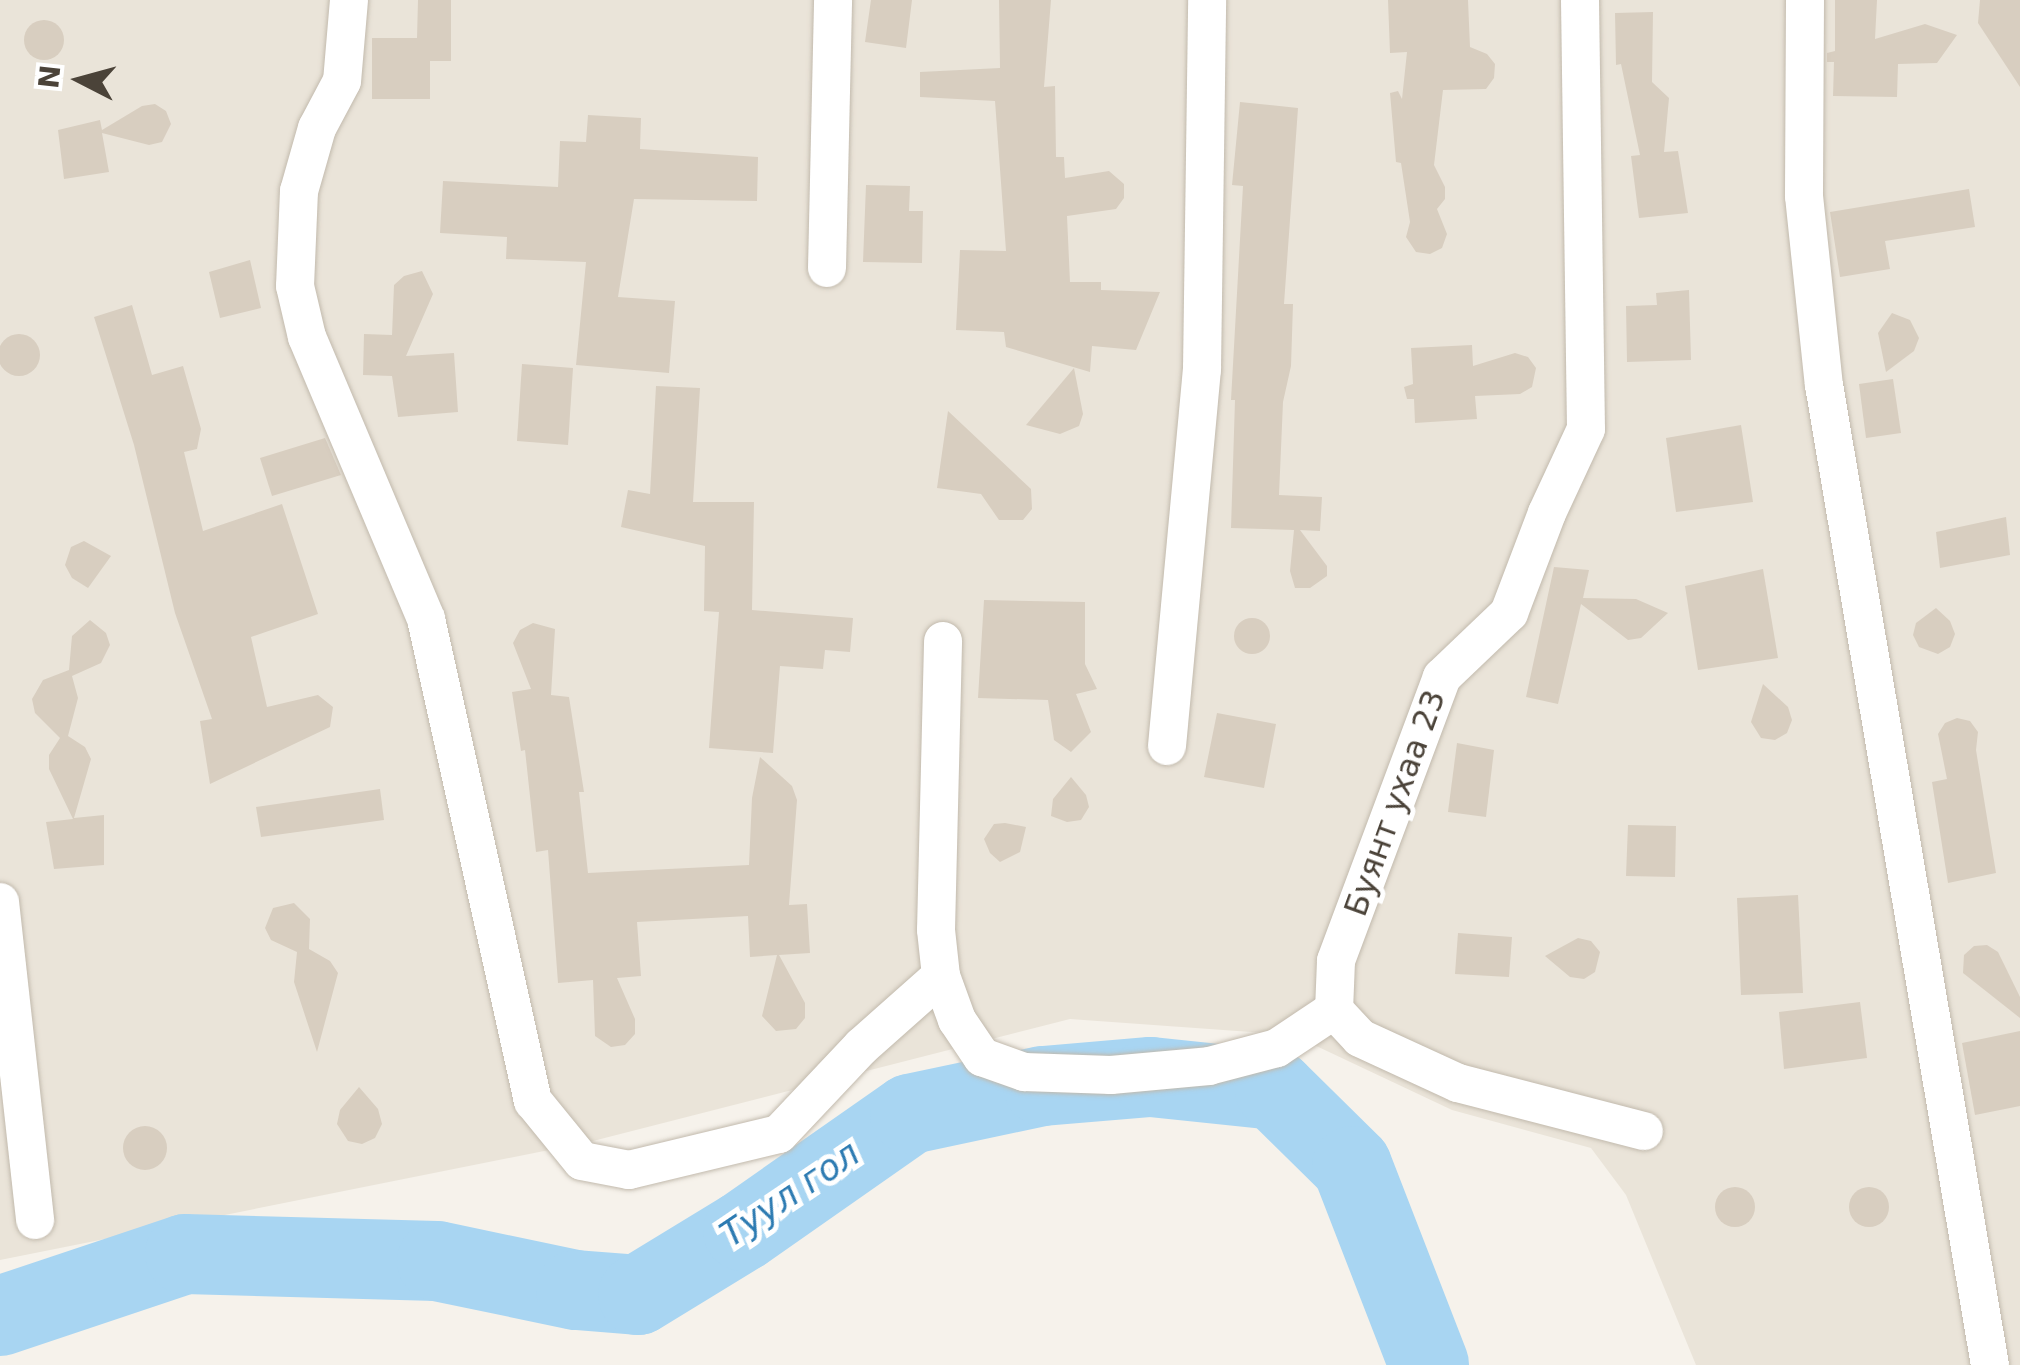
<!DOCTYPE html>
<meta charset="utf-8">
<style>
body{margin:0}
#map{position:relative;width:2020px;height:1365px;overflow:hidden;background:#f6f2eb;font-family:"DejaVu Sans",sans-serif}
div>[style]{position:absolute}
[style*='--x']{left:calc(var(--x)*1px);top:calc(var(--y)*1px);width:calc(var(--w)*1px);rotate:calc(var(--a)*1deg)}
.residential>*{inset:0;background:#eae4d9}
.river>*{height:80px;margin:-40px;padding:0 40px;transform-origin:40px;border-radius:40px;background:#a8d5f2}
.building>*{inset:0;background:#d8cec0}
.round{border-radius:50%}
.roads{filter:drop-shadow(0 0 2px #c2baad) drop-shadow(0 0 2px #c2baad)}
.minor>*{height:38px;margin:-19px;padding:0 19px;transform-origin:19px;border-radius:19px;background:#fff}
span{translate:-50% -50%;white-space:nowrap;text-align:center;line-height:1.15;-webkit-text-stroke:10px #fff;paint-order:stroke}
.street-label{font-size:32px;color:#4b4339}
.water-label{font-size:35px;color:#2d7bb2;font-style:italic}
.north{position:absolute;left:30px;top:30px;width:100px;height:100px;-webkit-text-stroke:8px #fff;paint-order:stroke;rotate:276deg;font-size:28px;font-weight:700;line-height:40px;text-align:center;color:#4b4339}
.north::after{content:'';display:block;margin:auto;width:35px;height:45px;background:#4b4339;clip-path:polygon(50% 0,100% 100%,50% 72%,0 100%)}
</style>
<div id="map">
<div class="residential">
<div style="clip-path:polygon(0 0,2020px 0,2020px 1365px,1696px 1365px,1626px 1195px,1591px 1148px,1452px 1110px,1293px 1035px,1070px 1019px,589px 1142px,0 1260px)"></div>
</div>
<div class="river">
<div style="--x:0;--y:1316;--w:195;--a:-18.5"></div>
<div style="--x:185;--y:1254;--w:252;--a:1.6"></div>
<div style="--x:437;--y:1261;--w:142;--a:11.8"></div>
<div style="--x:576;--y:1290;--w:62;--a:4.6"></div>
<div style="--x:638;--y:1295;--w:123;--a:-31.4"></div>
<div style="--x:743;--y:1231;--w:204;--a:-35"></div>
<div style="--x:910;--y:1114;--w:136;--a:-11.9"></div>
<div style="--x:1043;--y:1086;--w:108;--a:-4.8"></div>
<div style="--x:1151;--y:1077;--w:125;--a:6"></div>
<div style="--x:1275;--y:1090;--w:108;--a:44.6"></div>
<div style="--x:1352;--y:1166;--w:213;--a:68.8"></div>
</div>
<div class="building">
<div style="clip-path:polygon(418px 0,451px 0,451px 61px,430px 61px,430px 99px,372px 99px,372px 38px,417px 38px)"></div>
<div style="clip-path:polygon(871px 0,912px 0,906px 48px,865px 42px)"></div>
<div style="clip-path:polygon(999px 0,1051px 0,1044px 87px,1055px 86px,1056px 157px,1064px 157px,1065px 178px,1109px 171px,1124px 184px,1124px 198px,1116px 209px,1067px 216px,1070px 282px,1101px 282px,1101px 290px,1160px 292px,1136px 350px,1092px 346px,1090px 372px,1006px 347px,1004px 332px,956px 330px,960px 250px,1006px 251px,995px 101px,920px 97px,920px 72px,1000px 68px)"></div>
<div style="clip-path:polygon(1388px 0,1468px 0,1470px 47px,1487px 54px,1495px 64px,1494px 78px,1486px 89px,1443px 90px,1434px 165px,1445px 187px,1445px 199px,1437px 209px,1447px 234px,1442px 248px,1430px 254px,1416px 252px,1406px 237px,1410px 222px,1401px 163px,1396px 162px,1390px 93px,1398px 91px,1402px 99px,1407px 52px,1390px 53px)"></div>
<div style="clip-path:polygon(1835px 0,1877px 0,1875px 39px,1925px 24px,1957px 35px,1937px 63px,1898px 64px,1897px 97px,1833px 96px,1834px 62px,1827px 62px,1827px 53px,1835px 51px)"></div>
<div style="clip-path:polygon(1980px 0,2020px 0,2020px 87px,1978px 23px)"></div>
<div style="clip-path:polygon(1653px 12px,1652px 82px,1669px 98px,1664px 152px,1678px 151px,1688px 213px,1639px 218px,1631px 156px,1640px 155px,1621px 64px,1616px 65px,1615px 13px)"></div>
<div class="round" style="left:24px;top:20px;width:40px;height:40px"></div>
<div style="clip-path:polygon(1240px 102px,1298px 108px,1284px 304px,1293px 304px,1291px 366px,1283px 402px,1279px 495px,1322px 497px,1320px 531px,1300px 530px,1327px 566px,1327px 576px,1310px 588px,1295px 588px,1290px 571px,1294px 530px,1231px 528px,1235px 400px,1231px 400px,1243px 186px,1232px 185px)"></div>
<div style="clip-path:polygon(155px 104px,166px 111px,171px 124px,162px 142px,149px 145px,102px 133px,109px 172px,64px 179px,58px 130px,100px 120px,102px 130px,142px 106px)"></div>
<div style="clip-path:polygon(588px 115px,641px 118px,640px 149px,758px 157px,757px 201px,634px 199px,618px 297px,675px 301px,669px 373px,576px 365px,586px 262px,506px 259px,507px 237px,440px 233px,443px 181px,558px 187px,560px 141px,586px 142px)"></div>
<div style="clip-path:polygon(866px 185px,910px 186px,909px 211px,923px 211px,922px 263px,863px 262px)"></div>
<div style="clip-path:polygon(1969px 189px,1975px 227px,1885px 241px,1890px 269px,1840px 277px,1830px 212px)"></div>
<div style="clip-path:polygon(250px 260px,261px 308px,220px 318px,209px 272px)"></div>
<div style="clip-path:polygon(422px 271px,433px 294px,406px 356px,454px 353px,458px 412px,398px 417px,392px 376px,363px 375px,364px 334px,392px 335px,394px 285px,404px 276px)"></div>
<div style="clip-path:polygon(1689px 290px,1691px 360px,1627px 362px,1626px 306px,1657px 305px,1656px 293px)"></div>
<div style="clip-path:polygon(132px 305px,152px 375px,183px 366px,201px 429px,197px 449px,184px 452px,203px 531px,282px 504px,318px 614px,251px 637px,267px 707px,318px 695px,333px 707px,330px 727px,210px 784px,200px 721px,212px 719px,175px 613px,134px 445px,94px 317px)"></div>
<div style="clip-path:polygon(1892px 313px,1910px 320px,1919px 338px,1914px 351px,1886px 372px,1878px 333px)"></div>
<div class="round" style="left:-2px;top:334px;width:42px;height:42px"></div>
<div style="clip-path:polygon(1472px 345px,1473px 366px,1515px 353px,1528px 357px,1536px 368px,1532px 387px,1520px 394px,1475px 396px,1477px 419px,1415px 423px,1414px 399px,1407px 399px,1404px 387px,1413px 384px,1411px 348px)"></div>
<div style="clip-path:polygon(522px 364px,573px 368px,568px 445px,517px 441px)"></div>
<div style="clip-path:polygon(1074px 368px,1083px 414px,1079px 426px,1060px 434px,1026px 425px)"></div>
<div style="clip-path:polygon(1893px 379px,1901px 433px,1866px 438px,1859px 384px)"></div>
<div style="clip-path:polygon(656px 386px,700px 388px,693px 502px,754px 502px,752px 610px,853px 618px,850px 652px,825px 650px,823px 669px,780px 666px,773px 753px,709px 748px,719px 612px,704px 611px,705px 546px,621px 527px,628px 490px,650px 494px)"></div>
<div style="clip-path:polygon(948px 411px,1031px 489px,1032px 509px,1023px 520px,999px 520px,981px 494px,937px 488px)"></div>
<div style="clip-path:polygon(1741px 425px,1753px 502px,1676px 512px,1666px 438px)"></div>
<div style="clip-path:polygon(325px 438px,341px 475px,272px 496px,260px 458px)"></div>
<div style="clip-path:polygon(2006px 517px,2010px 555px,1940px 568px,1936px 532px)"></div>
<div style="clip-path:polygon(84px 541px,111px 556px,88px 588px,72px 578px,65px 565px,71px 547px)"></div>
<div style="clip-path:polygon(1554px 567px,1589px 570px,1583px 598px,1636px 599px,1668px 613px,1641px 638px,1628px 640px,1581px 604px,1558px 704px,1526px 697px)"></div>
<div style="clip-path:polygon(1763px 569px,1778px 658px,1698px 670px,1685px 586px)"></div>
<div style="clip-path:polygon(984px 600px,1085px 602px,1085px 664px,1097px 689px,1076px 694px,1091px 732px,1071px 752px,1054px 740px,1048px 700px,978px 698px)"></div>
<div style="clip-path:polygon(1936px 608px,1950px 621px,1955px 634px,1950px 647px,1938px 654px,1919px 647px,1913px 635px,1916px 623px)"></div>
<div class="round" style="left:1234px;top:618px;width:36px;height:36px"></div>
<div style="clip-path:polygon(90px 620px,106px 633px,110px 645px,101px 663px,72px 676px,78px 698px,68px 736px,85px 747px,91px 759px,74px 818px,104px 815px,104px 865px,54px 869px,46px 822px,73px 819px,49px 769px,49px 755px,60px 738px,35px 713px,32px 699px,43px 680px,69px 670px,72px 636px)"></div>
<div style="clip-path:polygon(533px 623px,555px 629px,551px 695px,569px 697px,584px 792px,579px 792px,588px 873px,749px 865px,752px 798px,760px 757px,792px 786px,797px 800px,789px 905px,807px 904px,810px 953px,779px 955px,805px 1003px,805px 1018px,796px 1029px,776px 1031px,762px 1016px,777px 955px,750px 957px,748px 916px,637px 922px,641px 976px,617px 978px,635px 1019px,635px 1034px,625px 1045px,611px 1047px,595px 1036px,593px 980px,558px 983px,548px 850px,536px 852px,525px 750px,521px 751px,512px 692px,531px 689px,513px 643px,520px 630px)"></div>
<div style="clip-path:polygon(1763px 684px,1788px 707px,1792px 720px,1787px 733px,1775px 740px,1761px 738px,1751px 722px)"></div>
<div style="clip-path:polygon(1217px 713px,1276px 724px,1264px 788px,1204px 777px)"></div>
<div style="clip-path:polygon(1957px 718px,1970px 721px,1978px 732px,1976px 750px,1996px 873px,1948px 883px,1932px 782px,1947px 779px,1938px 734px,1945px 723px)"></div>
<div style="clip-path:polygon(1457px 743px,1494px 750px,1486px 817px,1448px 812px)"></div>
<div style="clip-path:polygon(1071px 777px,1086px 795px,1089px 807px,1081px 820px,1067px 822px,1051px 816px,1053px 799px)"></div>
<div style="clip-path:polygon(380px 789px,384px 820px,261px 837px,256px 807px)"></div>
<div style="clip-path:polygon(1005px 823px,1026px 827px,1020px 852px,1000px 862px,990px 853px,984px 839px,994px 824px)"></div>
<div style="clip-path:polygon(1628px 825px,1676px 826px,1675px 877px,1626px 876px)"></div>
<div style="clip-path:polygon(1798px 895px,1803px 993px,1741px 995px,1737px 898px)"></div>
<div style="clip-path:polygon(294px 903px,310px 919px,309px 949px,330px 961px,338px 973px,317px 1052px,294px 982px,297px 952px,271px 940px,265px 928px,273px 908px)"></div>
<div style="clip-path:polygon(1458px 933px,1512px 937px,1509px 977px,1455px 974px)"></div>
<div style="clip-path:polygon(1578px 938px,1591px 941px,1600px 952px,1595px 972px,1584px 979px,1570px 977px,1545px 956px)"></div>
<div style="clip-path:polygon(1987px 945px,1998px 952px,2020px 997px,2020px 1018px,1963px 973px,1964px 955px,1974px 946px)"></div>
<div style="clip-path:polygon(1860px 1002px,1867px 1058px,1784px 1069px,1779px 1012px)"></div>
<div style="clip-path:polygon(2020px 1031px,2020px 1106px,1975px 1115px,1962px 1043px)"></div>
<div style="clip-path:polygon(359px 1087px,378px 1109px,382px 1124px,375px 1138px,362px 1144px,348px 1141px,337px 1124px,340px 1110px)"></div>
<div class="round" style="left:123px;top:1126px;width:44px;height:44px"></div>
<div class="round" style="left:1715px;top:1187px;width:40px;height:40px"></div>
<div class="round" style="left:1849px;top:1187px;width:40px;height:40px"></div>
</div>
<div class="roads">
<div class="minor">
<div style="--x:349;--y:0;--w:81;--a:94.9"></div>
<div style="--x:342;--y:81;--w:53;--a:118"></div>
<div style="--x:317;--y:128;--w:66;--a:105.9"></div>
<div style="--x:299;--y:191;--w:95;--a:92.4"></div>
<div style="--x:295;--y:286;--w:52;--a:76.8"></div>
<div style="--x:307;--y:337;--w:306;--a:67.1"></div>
<div style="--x:426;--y:619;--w:494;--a:77.5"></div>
<div style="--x:533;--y:1101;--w:77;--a:50.8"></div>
<div style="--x:582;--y:1161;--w:48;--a:10.8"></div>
<div style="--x:629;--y:1170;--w:154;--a:-13.5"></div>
<div style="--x:779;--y:1134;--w:120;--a:-46.7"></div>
<div style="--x:861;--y:1047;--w:107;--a:-41.6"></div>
<div style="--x:941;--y:976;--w:46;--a:-96.2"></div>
<div style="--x:936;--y:930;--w:289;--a:-88.6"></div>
<div style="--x:1580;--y:0;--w:429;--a:89.2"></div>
<div style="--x:1586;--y:429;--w:93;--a:114.9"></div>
<div style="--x:1547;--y:513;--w:107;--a:110.8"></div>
<div style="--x:1509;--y:613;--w:93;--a:136.3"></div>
<div style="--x:1442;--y:677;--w:303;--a:110.5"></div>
<div style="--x:1336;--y:961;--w:49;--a:92.3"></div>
<div style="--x:1334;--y:1010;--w:38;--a:47"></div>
<div style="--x:1360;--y:1038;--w:108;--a:24.7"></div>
<div style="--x:1458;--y:1083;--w:192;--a:14.5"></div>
<div style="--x:1805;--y:0;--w:196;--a:90.3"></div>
<div style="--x:1804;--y:196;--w:190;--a:84"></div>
<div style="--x:1824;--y:385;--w:994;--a:80.39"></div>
<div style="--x:827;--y:268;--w:268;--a:-88.7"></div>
<div style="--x:1167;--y:746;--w:378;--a:-84.7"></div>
<div style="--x:1202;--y:370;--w:370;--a:-89.2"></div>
<div style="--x:0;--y:902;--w:320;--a:83.7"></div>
<div style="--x:941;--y:976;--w:47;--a:70"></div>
<div style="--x:957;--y:1020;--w:45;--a:56"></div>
<div style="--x:982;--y:1057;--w:45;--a:19.7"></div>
<div style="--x:1024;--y:1072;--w:87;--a:2"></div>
<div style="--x:1111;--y:1075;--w:98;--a:-5.2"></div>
<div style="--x:1209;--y:1066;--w:70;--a:-14.8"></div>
<div style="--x:1277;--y:1048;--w:69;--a:-33.7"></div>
</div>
</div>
<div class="street-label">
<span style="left:1395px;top:803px;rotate:-70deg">Буянт ухаа 23</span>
</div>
<div class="water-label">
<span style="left:790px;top:1194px;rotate:-34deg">Туул гол</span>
</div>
<div class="north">N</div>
</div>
